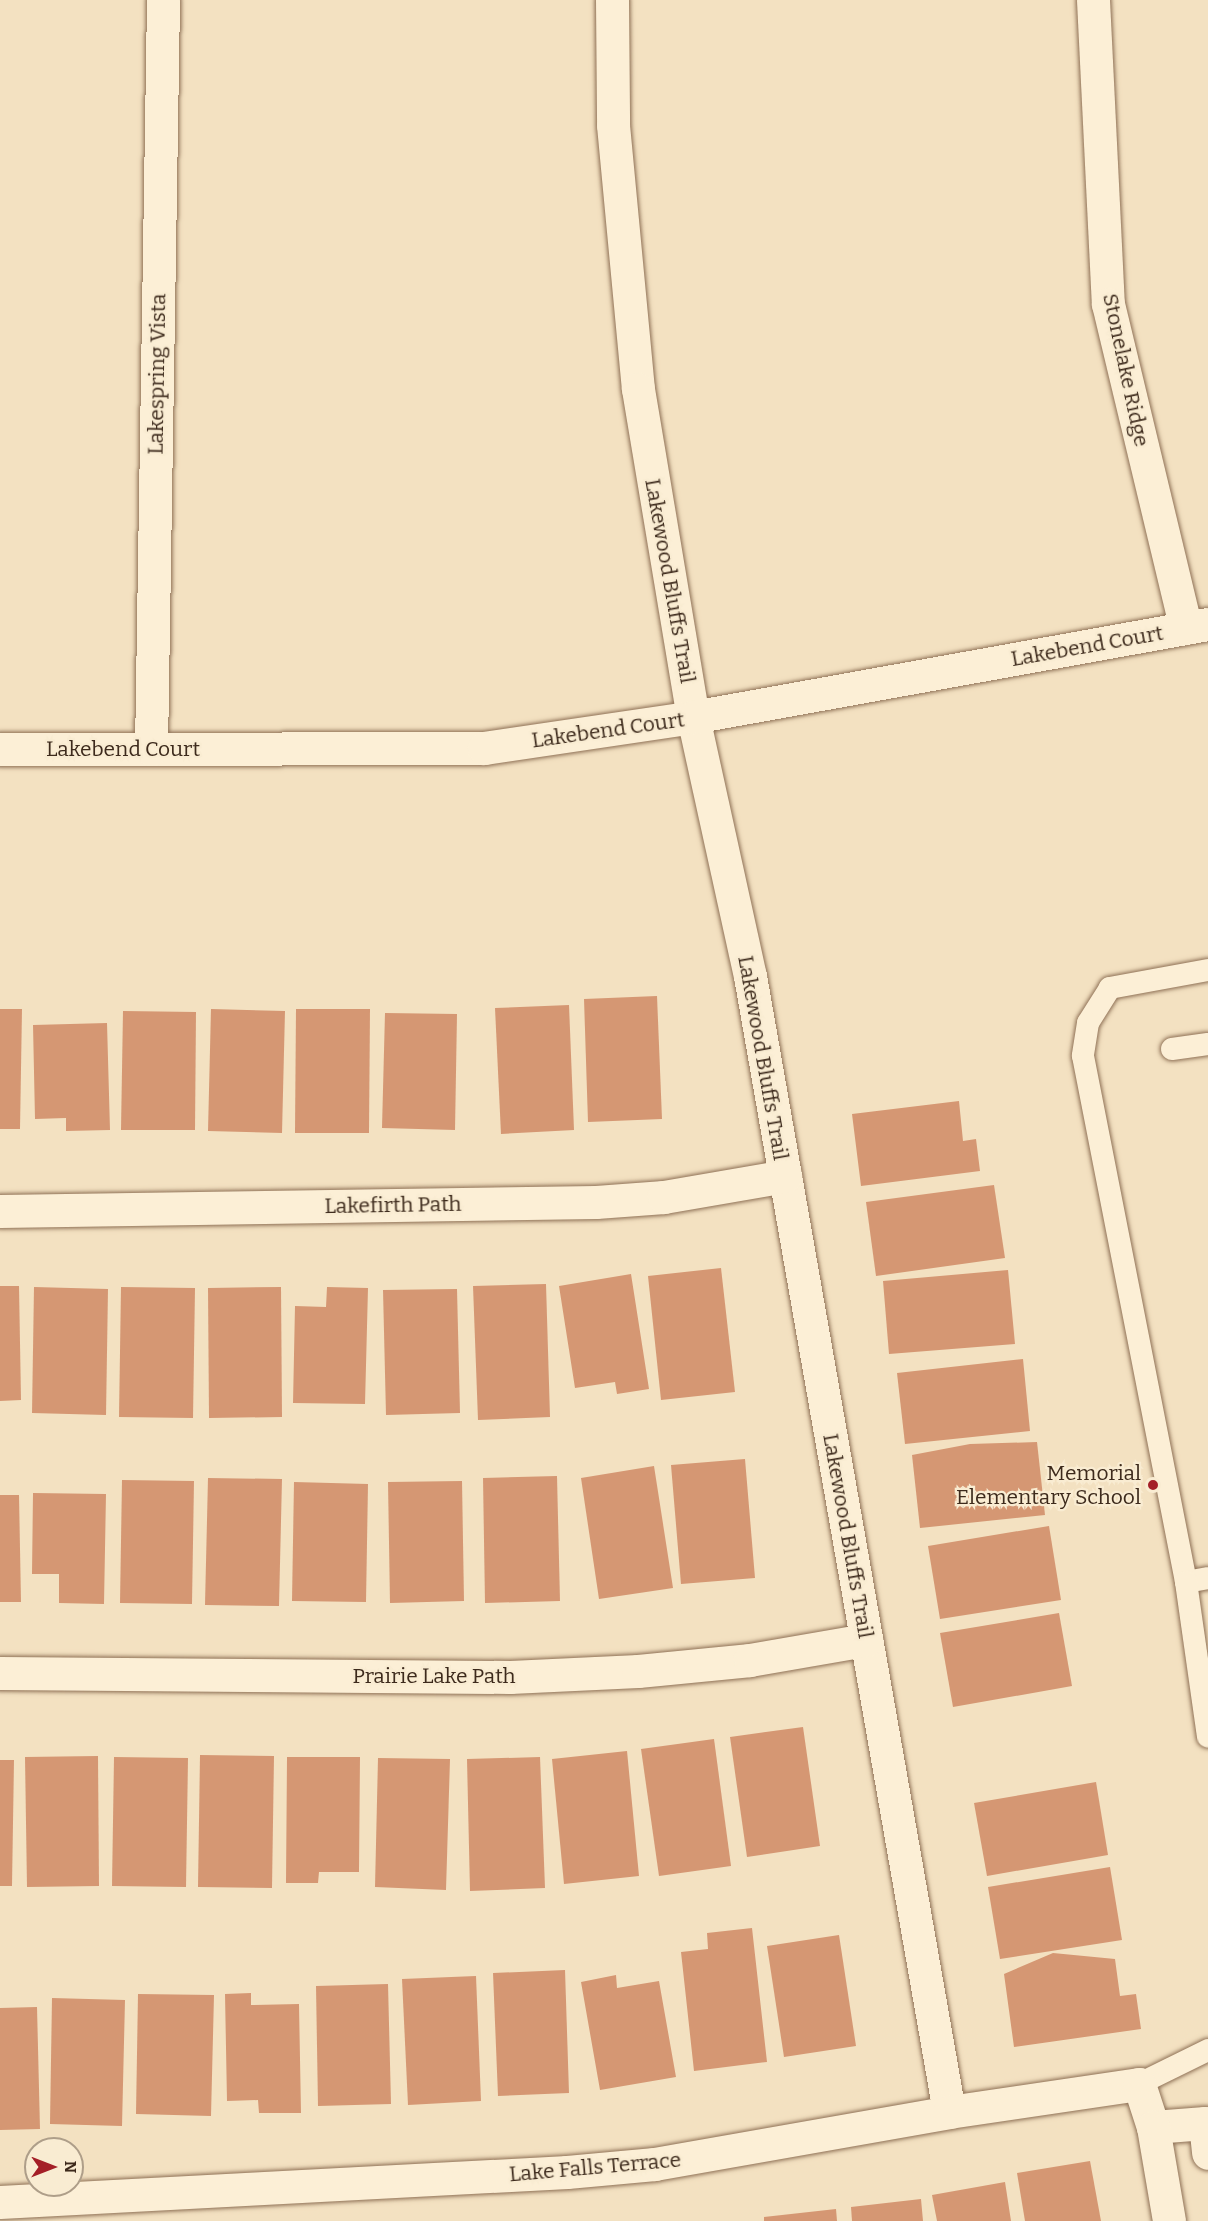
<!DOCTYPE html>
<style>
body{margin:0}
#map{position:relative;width:1208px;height:2221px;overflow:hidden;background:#f3e1c1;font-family:Bitter,serif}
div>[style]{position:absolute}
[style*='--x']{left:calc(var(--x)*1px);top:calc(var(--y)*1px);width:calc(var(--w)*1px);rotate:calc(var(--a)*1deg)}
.building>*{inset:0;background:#d59773}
.roads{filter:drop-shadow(0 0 2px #8f7156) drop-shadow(0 0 2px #8f7156)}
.lane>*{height:22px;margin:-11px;padding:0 11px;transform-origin:11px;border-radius:11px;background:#fcefd6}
.street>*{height:33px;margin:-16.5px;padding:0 16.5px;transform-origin:16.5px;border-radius:16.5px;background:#fcefd6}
.dots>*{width:16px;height:16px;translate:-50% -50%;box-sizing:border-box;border:3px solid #f9ecd2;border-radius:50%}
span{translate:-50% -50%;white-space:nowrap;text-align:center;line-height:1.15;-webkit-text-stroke:4.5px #f9ecd2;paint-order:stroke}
.street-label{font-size:21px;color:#3d2a1c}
.poi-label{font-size:21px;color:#3d2a1c}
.right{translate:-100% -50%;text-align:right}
.north{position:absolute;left:24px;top:2137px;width:60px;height:60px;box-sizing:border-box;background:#f9ecd2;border:2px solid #ae9e89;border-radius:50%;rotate:90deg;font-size:16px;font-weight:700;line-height:24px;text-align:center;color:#3d2a1c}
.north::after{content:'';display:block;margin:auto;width:21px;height:27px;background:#a41f27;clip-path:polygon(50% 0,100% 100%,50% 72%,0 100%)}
</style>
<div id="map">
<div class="building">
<div style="clip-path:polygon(657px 996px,662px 1119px,588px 1122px,584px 999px)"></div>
<div style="clip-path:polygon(569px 1005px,574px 1130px,501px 1134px,495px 1008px)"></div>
<div style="clip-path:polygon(0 1009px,22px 1009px,20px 1129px,0 1129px)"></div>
<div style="clip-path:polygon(211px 1009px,285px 1011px,282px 1133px,208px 1131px)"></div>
<div style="clip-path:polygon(296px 1009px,370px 1009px,369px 1133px,295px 1133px)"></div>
<div style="clip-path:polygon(123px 1011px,196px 1012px,195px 1130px,121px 1130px)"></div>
<div style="clip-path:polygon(385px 1013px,457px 1014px,455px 1130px,382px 1128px)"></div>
<div style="clip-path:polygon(107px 1023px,110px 1130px,66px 1131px,66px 1118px,35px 1119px,33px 1025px)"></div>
<div style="clip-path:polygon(959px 1101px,963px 1141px,976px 1139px,980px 1171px,861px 1186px,852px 1114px)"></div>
<div style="clip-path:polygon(994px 1185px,1005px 1258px,876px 1276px,866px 1202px)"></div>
<div style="clip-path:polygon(721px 1268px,735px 1392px,661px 1400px,648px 1276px)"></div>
<div style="clip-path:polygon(1008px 1270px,1015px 1344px,889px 1354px,883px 1281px)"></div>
<div style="clip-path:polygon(631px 1274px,649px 1389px,617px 1394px,615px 1382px,575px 1388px,559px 1286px)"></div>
<div style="clip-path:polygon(546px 1284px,550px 1417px,478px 1420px,473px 1286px)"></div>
<div style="clip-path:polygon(0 1286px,19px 1286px,21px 1400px,0 1401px)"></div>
<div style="clip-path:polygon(34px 1287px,108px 1289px,106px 1415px,32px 1413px)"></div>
<div style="clip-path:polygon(121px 1287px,195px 1288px,193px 1418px,119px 1417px)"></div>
<div style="clip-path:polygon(281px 1287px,282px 1417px,209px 1418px,208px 1288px)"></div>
<div style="clip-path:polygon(327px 1287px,368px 1288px,365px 1404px,293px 1403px,295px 1306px,326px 1307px)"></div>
<div style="clip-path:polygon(457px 1289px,460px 1413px,386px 1415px,383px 1290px)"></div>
<div style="clip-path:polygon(1023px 1359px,1030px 1431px,905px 1444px,897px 1373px)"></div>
<div style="clip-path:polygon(1037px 1442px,1045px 1515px,920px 1528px,912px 1455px,970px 1444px)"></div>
<div style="clip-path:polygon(745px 1459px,755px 1578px,681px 1584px,671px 1465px)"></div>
<div style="clip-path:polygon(654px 1466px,673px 1588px,599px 1599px,581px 1478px)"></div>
<div style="clip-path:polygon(557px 1476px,560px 1601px,485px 1603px,483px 1478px)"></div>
<div style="clip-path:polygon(208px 1478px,282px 1479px,279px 1606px,205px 1605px)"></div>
<div style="clip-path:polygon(122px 1480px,194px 1481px,192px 1604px,120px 1603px)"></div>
<div style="clip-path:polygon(462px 1481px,464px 1601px,390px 1603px,388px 1482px)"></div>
<div style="clip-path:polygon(294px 1482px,368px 1484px,366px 1602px,292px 1601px)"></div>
<div style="clip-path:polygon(33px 1493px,106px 1494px,104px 1604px,59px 1603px,59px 1574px,32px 1574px)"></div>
<div style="clip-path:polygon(0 1495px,19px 1495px,21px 1602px,0 1602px)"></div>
<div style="clip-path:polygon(1049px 1526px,1061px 1600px,940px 1619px,928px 1546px)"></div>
<div style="clip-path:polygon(1059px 1613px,1072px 1686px,953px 1707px,940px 1633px)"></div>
<div style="clip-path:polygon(803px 1727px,820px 1846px,747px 1857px,730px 1737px)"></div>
<div style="clip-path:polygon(714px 1739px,731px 1866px,659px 1876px,641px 1749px)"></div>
<div style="clip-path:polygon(627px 1751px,639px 1876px,564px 1884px,552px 1759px)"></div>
<div style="clip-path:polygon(200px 1755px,274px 1756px,272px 1888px,198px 1887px)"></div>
<div style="clip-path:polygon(98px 1756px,99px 1886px,27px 1887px,25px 1757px)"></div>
<div style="clip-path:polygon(114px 1757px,188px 1758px,186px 1887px,112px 1886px)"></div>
<div style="clip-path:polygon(287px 1757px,360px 1757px,359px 1872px,319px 1872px,318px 1883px,286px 1883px)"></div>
<div style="clip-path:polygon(540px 1757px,545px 1888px,470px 1891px,467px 1759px)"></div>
<div style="clip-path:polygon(378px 1758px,450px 1759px,446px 1890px,375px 1887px)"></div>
<div style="clip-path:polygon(0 1760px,14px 1760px,12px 1886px,0 1886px)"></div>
<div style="clip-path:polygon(1096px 1782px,1108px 1855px,987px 1876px,974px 1803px)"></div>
<div style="clip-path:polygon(1110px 1867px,1122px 1940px,1000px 1959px,988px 1887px)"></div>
<div style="clip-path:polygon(752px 1928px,767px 2062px,694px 2071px,681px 1952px,708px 1949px,707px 1933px)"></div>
<div style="clip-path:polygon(839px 1935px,856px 2046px,784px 2057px,767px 1946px)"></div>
<div style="clip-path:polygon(1053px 1953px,1115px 1959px,1120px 1996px,1136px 1994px,1141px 2029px,1014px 2047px,1004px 1974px)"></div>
<div style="clip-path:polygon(565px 1970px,569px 2093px,498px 2096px,493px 1973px)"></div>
<div style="clip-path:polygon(616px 1975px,617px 1988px,659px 1981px,676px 2077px,600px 2090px,581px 1982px)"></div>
<div style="clip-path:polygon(476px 1976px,481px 2101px,408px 2105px,402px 1979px)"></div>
<div style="clip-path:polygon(388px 1984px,391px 2104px,318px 2106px,316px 1986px)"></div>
<div style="clip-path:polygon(251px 1993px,251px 2005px,299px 2004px,301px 2113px,259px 2113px,258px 2100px,227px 2101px,225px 1994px)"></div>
<div style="clip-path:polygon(138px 1994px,214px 1995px,211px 2116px,136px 2114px)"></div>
<div style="clip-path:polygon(52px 1998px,125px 2000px,122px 2126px,50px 2124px)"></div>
<div style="clip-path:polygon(37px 2007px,40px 2129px,0 2130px,0 2008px)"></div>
<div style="clip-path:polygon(1090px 2161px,1101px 2221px,1025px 2221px,1017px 2173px)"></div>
<div style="clip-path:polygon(1005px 2182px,1011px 2221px,937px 2221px,932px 2195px)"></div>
<div style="clip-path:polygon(921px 2199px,923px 2221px,852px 2221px,851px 2207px)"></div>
<div style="clip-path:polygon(836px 2209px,837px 2221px,764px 2221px,764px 2217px)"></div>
</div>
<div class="roads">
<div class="lane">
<div style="--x:1208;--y:970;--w:100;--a:169.6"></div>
<div style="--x:1110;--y:988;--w:41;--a:122.2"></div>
<div style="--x:1088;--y:1023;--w:33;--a:99"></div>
<div style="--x:1083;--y:1056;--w:536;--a:78.92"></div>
<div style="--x:1186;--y:1582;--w:22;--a:-10"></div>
<div style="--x:1172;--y:1049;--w:36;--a:-8"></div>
<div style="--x:1186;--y:1582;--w:156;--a:81.9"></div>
<div style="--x:1139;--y:2084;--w:77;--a:-26.2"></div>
</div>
<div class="street">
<div style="--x:612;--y:0;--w:125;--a:89.5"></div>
<div style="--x:613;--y:125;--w:265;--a:84.6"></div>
<div style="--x:638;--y:389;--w:333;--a:80.5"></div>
<div style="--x:693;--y:717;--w:265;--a:77.6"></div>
<div style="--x:750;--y:976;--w:1153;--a:80.06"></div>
<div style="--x:1093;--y:0;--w:304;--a:87.2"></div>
<div style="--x:1108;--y:304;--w:333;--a:76.5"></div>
<div style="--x:0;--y:749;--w:484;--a:-0.1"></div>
<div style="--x:484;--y:748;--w:211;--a:-8.4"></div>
<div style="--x:693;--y:717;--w:523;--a:-10.24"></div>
<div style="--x:151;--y:749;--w:749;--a:-89.08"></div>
<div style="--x:0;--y:1211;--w:596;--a:-0.87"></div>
<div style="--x:596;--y:1202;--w:68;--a:-4.2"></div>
<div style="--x:664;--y:1197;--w:123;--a:-9.8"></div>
<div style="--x:0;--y:1673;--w:510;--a:0.45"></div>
<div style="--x:510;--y:1677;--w:128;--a:-2.7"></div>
<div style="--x:638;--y:1671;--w:113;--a:-5.6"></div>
<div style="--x:750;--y:1660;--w:118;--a:-9.8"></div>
<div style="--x:1153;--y:2127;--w:52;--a:-4.4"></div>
<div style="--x:1205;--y:2123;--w:30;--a:84"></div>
<div style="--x:0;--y:2202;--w:568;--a:-3.03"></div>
<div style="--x:567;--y:2172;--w:88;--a:-5.2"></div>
<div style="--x:655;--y:2164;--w:299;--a:-10"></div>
<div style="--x:949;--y:2112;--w:192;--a:-8.4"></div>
<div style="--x:1139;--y:2084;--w:45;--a:72"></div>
<div style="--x:1153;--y:2127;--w:95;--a:80.3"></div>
</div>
</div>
<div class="dots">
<div style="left:1153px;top:1485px;background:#a41f27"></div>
</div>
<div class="street-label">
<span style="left:1126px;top:370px;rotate:78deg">Stonelake Ridge</span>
<span style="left:157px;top:374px;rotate:-89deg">Lakespring Vista</span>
<span style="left:670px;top:581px;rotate:80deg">Lakewood Bluffs Trail</span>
<span style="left:1087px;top:646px;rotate:-10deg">Lakebend Court</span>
<span style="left:608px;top:730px;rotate:-8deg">Lakebend Court</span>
<span style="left:123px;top:749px">Lakebend Court</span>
<span style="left:763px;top:1058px;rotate:80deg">Lakewood Bluffs Trail</span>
<span style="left:393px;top:1205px;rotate:-1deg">Lakefirth Path</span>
<span style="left:848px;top:1536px;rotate:80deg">Lakewood Bluffs Trail</span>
<span style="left:434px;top:1676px">Prairie Lake Path</span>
<span style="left:595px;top:2167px;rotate:-5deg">Lake Falls Terrace</span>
</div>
<div class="poi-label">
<span class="right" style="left:1141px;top:1485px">Memorial<br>Elementary School</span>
</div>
<div class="north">N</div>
</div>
